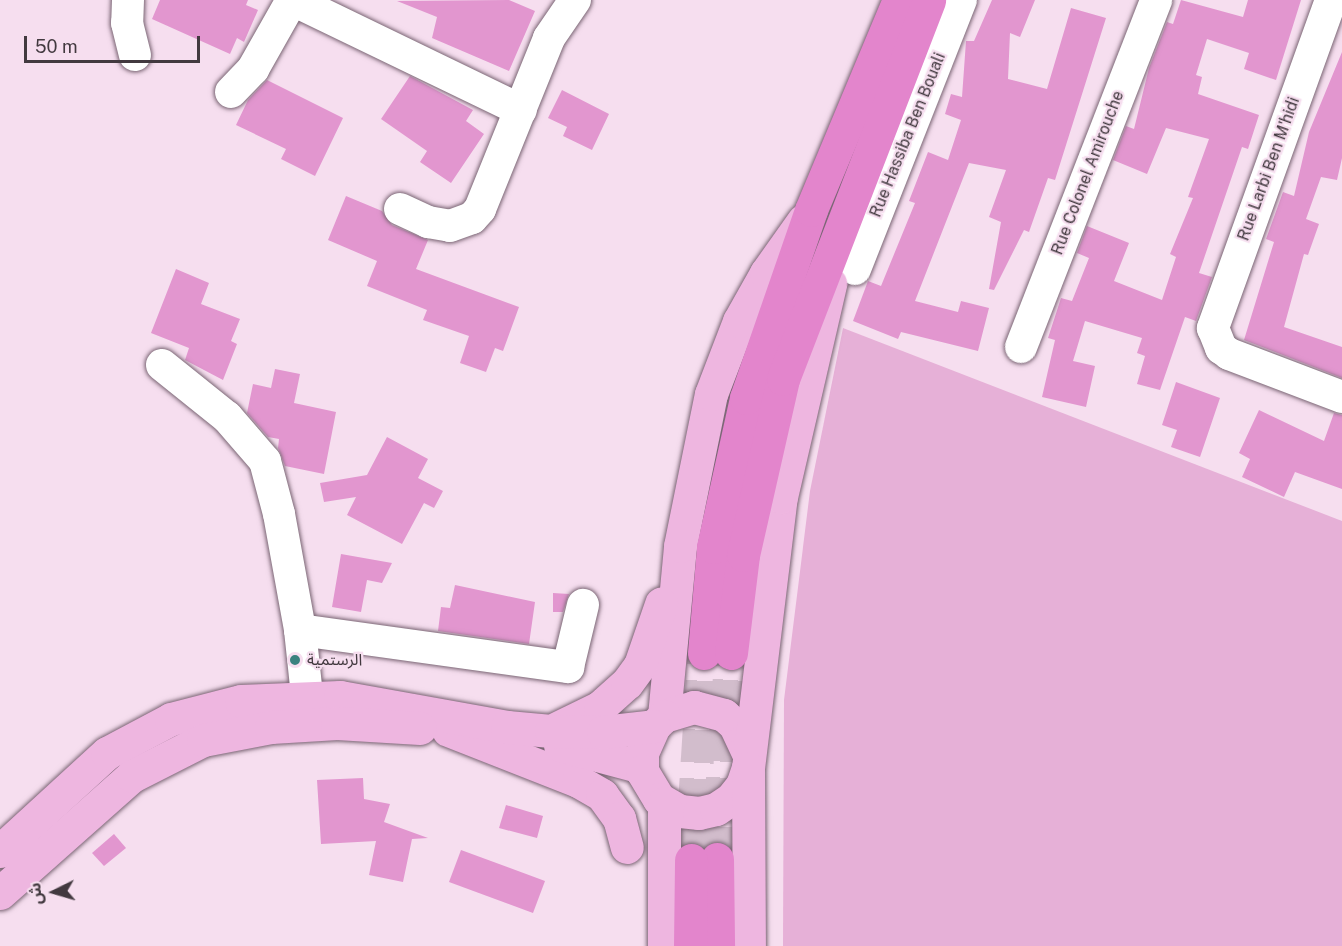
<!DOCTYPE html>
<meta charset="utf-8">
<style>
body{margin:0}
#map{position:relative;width:1342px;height:946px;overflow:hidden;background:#f6deef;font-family:"Public Sans","Noto Sans Arabic",sans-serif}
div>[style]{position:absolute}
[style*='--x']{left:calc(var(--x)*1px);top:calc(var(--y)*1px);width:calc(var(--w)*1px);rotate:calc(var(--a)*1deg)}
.green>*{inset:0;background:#e6b0d7}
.building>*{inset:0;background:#e296cf}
.highway-tunnel>*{height:33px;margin-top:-16.5px;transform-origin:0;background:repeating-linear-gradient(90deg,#d2bdcc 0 33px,transparent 0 49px)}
.roads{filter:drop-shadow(0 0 2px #7a6574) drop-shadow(0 0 2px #7a6574)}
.minor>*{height:32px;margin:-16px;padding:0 16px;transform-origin:16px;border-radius:16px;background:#fff}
.major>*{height:33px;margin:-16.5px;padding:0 16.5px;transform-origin:16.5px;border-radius:16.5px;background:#eeb6e0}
.highway>*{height:33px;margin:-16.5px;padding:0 16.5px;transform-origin:16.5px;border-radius:16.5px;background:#e385cc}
.dots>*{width:16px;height:16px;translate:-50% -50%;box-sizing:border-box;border:3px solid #f6deef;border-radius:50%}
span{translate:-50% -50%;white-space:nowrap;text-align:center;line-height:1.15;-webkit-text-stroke:4.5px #f6deef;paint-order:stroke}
.street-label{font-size:16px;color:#42393f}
.poi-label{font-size:16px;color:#42393f}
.left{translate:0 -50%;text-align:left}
.north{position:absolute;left:24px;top:862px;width:60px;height:60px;-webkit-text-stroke:4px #f6deef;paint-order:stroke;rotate:265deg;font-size:16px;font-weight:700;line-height:24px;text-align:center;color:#42393f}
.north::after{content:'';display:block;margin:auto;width:21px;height:27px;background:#42393f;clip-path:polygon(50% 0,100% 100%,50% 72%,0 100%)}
.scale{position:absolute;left:24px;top:36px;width:176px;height:27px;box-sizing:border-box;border:3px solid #42393f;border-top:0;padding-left:8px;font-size:18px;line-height:21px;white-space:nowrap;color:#42393f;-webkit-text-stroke:4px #f6deef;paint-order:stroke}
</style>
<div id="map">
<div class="green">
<div style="clip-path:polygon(843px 328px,1342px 521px,1342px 946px,783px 946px,784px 700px,810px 491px)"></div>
</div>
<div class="building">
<div style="clip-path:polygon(160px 0,248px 0,246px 5px,258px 10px,244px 42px,237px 38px,230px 54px,152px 19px)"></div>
<div style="clip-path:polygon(509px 0,535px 11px,509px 71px,432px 38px,437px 17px,397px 1px)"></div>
<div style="clip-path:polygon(992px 0,1035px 0,1020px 37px,1010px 33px,1008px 79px,1047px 89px,1071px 8px,1106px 18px,1055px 180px,1048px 178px,1029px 232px,1024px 230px,994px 290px,989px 289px,1001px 222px,989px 217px,1006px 170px,969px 163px,915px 301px,958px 312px,961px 301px,989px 308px,978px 351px,901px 332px,898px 339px,853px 321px,868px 281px,881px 286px,915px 203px,909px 201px,928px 152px,948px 160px,961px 120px,945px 114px,951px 94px,962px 97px,966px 41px,974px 41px)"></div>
<div style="clip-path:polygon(1181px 0,1243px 17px,1248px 0,1301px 0,1276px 80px,1244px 69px,1249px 53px,1207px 39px,1196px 75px,1202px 77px,1198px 94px,1259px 115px,1248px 149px,1242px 147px,1199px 273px,1212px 277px,1196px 321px,1185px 317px,1160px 390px,1137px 384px,1145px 356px,1137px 353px,1142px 338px,1085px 321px,1073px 361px,1095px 366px,1086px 407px,1042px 397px,1055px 340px,1048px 338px,1061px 298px,1072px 301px,1089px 258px,1077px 253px,1087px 226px,1129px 243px,1114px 281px,1162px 300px,1176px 257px,1170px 254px,1193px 198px,1188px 197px,1209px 139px,1166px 128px,1147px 174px,1113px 160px,1126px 126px,1134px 129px,1149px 68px,1167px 22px,1173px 24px)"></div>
<div style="clip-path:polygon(1342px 52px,1342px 158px,1337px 180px,1321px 177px,1306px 219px,1319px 224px,1308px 255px,1304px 254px,1284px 327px,1342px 347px,1342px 378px,1244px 340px,1274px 242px,1266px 239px,1283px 192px,1294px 196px,1309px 132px)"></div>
<div style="clip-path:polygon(410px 76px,473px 110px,466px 121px,484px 134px,451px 183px,420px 162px,427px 151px,381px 119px)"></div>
<div style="clip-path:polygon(267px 80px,343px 118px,315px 176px,281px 159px,286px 149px,236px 125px,248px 100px)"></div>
<div style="clip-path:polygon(562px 90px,609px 114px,592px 150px,563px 136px,567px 127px,548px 118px)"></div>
<div style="clip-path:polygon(346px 196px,382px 211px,392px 225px,428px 240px,416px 269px,519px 307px,503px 351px,495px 348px,486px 372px,460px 363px,469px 336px,423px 320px,427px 310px,367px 286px,377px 261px,328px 240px)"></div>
<div style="clip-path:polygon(176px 269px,209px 283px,201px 304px,240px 319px,231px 341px,237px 344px,223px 380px,185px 360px,189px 348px,151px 333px)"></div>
<div style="clip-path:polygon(275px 369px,300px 374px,294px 403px,336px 412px,324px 474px,285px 466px,278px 448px,279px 439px,268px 437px,247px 413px,253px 384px,271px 388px)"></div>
<div style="clip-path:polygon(1176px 382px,1220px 398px,1200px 457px,1171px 447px,1177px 430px,1162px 425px)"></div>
<div style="clip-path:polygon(1259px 410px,1324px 441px,1334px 413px,1342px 415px,1342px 489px,1295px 472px,1284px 497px,1242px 477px,1250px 459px,1239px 453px)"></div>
<div style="clip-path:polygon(387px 437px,428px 459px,418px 478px,443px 491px,434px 508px,424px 503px,402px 544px,347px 515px,356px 497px,324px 502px,320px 483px,367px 475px)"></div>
<div style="clip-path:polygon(341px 554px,392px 563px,382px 583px,367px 580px,361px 612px,332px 607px)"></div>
<div style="clip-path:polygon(455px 585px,535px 602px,529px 644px,438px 631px,441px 607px,450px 608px)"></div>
<div style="clip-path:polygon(553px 593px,569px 594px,563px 612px,553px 612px)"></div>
<div style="clip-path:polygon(363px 778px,364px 799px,390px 804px,384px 822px,428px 838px,412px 839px,403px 882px,369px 875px,376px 841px,321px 844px,317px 780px)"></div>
<div style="clip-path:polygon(506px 805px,543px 816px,537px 838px,499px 828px)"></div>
<div style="clip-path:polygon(114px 834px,126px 848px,104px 866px,92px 853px)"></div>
<div style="clip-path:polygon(461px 850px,545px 881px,533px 913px,449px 882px)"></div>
</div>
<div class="highway-tunnel">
<div style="--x:717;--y:859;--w:206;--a:-86.1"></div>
<div style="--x:691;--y:860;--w:207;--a:-86.4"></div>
</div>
<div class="roads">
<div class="minor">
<div style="--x:128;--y:0;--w:23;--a:92"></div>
<div style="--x:127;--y:23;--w:33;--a:76"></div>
<div style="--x:293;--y:0;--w:253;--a:25.8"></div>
<div style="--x:1331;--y:0;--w:349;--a:109.8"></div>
<div style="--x:1213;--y:328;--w:22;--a:68"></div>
<div style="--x:1221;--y:348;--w:10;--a:37"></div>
<div style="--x:1229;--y:354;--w:121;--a:20.8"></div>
<div style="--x:231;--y:92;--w:32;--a:-46"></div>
<div style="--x:253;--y:69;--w:79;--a:-60.5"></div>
<div style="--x:400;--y:209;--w:31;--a:25"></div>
<div style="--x:428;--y:222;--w:22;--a:10"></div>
<div style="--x:450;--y:226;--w:23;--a:-20"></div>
<div style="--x:472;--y:218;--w:12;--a:-48"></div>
<div style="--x:480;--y:209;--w:184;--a:-68"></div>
<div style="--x:549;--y:38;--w:46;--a:-55.6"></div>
<div style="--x:855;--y:269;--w:289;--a:-68.5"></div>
<div style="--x:1021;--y:347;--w:372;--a:-68.7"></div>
<div style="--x:162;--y:365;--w:83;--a:38.7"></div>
<div style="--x:227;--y:417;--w:58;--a:49.2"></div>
<div style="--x:265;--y:461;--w:55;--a:75.2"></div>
<div style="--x:279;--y:514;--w:118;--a:79.7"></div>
<div style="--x:300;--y:630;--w:66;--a:83.9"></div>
<div style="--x:300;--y:630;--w:271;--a:7.9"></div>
<div style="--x:568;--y:667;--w:64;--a:-76.4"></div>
</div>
<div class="major">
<div style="--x:664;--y:716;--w:171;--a:-84.6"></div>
<div style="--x:680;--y:546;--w:155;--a:-78.5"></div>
<div style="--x:711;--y:394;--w:78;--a:-69"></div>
<div style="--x:739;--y:321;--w:55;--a:-60.6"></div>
<div style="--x:766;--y:273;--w:64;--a:-54.6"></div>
<div style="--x:557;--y:728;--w:48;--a:-26"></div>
<div style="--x:600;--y:707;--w:36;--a:-42"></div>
<div style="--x:627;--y:683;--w:22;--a:-54"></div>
<div style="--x:640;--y:665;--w:65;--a:-71"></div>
<div style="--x:448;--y:730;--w:140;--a:21.4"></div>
<div style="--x:578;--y:781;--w:28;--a:30"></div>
<div style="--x:602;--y:795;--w:29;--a:54"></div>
<div style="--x:619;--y:818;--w:30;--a:75"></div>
<div style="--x:560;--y:745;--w:85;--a:15"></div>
<div style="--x:748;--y:753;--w:31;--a:-115"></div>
<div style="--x:735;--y:725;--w:15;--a:-138"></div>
<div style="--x:724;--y:715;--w:31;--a:-165"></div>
<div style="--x:694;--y:707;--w:31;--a:163"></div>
<div style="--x:664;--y:716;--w:14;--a:135"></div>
<div style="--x:654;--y:726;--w:30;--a:114"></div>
<div style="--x:642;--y:753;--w:18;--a:90"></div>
<div style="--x:642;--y:771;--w:33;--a:59"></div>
<div style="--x:659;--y:799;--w:24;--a:30"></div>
<div style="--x:680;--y:811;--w:19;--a:6"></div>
<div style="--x:699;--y:813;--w:17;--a:-13"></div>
<div style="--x:716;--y:809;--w:18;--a:-34"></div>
<div style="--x:731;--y:799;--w:18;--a:-52"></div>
<div style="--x:742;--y:785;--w:18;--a:-71"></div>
<div style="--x:748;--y:768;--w:273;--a:-83.1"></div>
<div style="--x:781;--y:497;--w:219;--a:-77"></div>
<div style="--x:748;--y:768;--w:178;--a:89.7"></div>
<div style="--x:0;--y:851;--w:145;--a:-42.5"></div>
<div style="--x:107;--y:753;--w:72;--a:-28"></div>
<div style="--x:171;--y:719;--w:72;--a:-14.4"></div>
<div style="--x:241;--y:701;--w:99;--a:-2.3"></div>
<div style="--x:340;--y:697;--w:170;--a:10.2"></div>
<div style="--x:507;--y:727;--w:44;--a:5.2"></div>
<div style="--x:551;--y:731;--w:52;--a:1.1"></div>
<div style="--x:603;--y:732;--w:51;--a:-6.7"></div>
<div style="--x:0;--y:893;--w:176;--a:-41.6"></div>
<div style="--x:132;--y:776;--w:80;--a:-26.9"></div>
<div style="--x:203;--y:740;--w:69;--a:-10.8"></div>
<div style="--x:271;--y:727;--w:66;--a:-3.5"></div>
<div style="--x:337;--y:723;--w:83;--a:3.4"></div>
<div style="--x:664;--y:946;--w:143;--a:-90"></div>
</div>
<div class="highway">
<div style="--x:704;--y:653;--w:106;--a:-85.1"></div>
<div style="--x:713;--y:547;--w:153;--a:-77.5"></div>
<div style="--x:746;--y:398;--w:199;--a:-70.9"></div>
<div style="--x:811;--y:210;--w:228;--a:-67.3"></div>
<div style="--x:731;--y:653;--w:99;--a:-83"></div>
<div style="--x:743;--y:555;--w:180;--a:-77.2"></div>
<div style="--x:783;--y:379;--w:406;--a:-68.9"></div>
<div style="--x:717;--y:859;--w:87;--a:89.3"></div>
<div style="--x:690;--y:946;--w:86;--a:-89.3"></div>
</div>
</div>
<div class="dots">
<div style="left:295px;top:660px;background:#3a827f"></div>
</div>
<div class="street-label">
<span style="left:908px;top:135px;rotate:-68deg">Rue Hassiba Ben Bouali</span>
<span style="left:1269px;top:169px;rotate:-70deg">Rue Larbi Ben M'hidi</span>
<span style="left:1088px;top:173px;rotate:-69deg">Rue Colonel Amirouche</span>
</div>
<div class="poi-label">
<span class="left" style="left:307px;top:660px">الرستمية</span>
</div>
<div class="north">ش</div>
<div class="scale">50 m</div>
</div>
